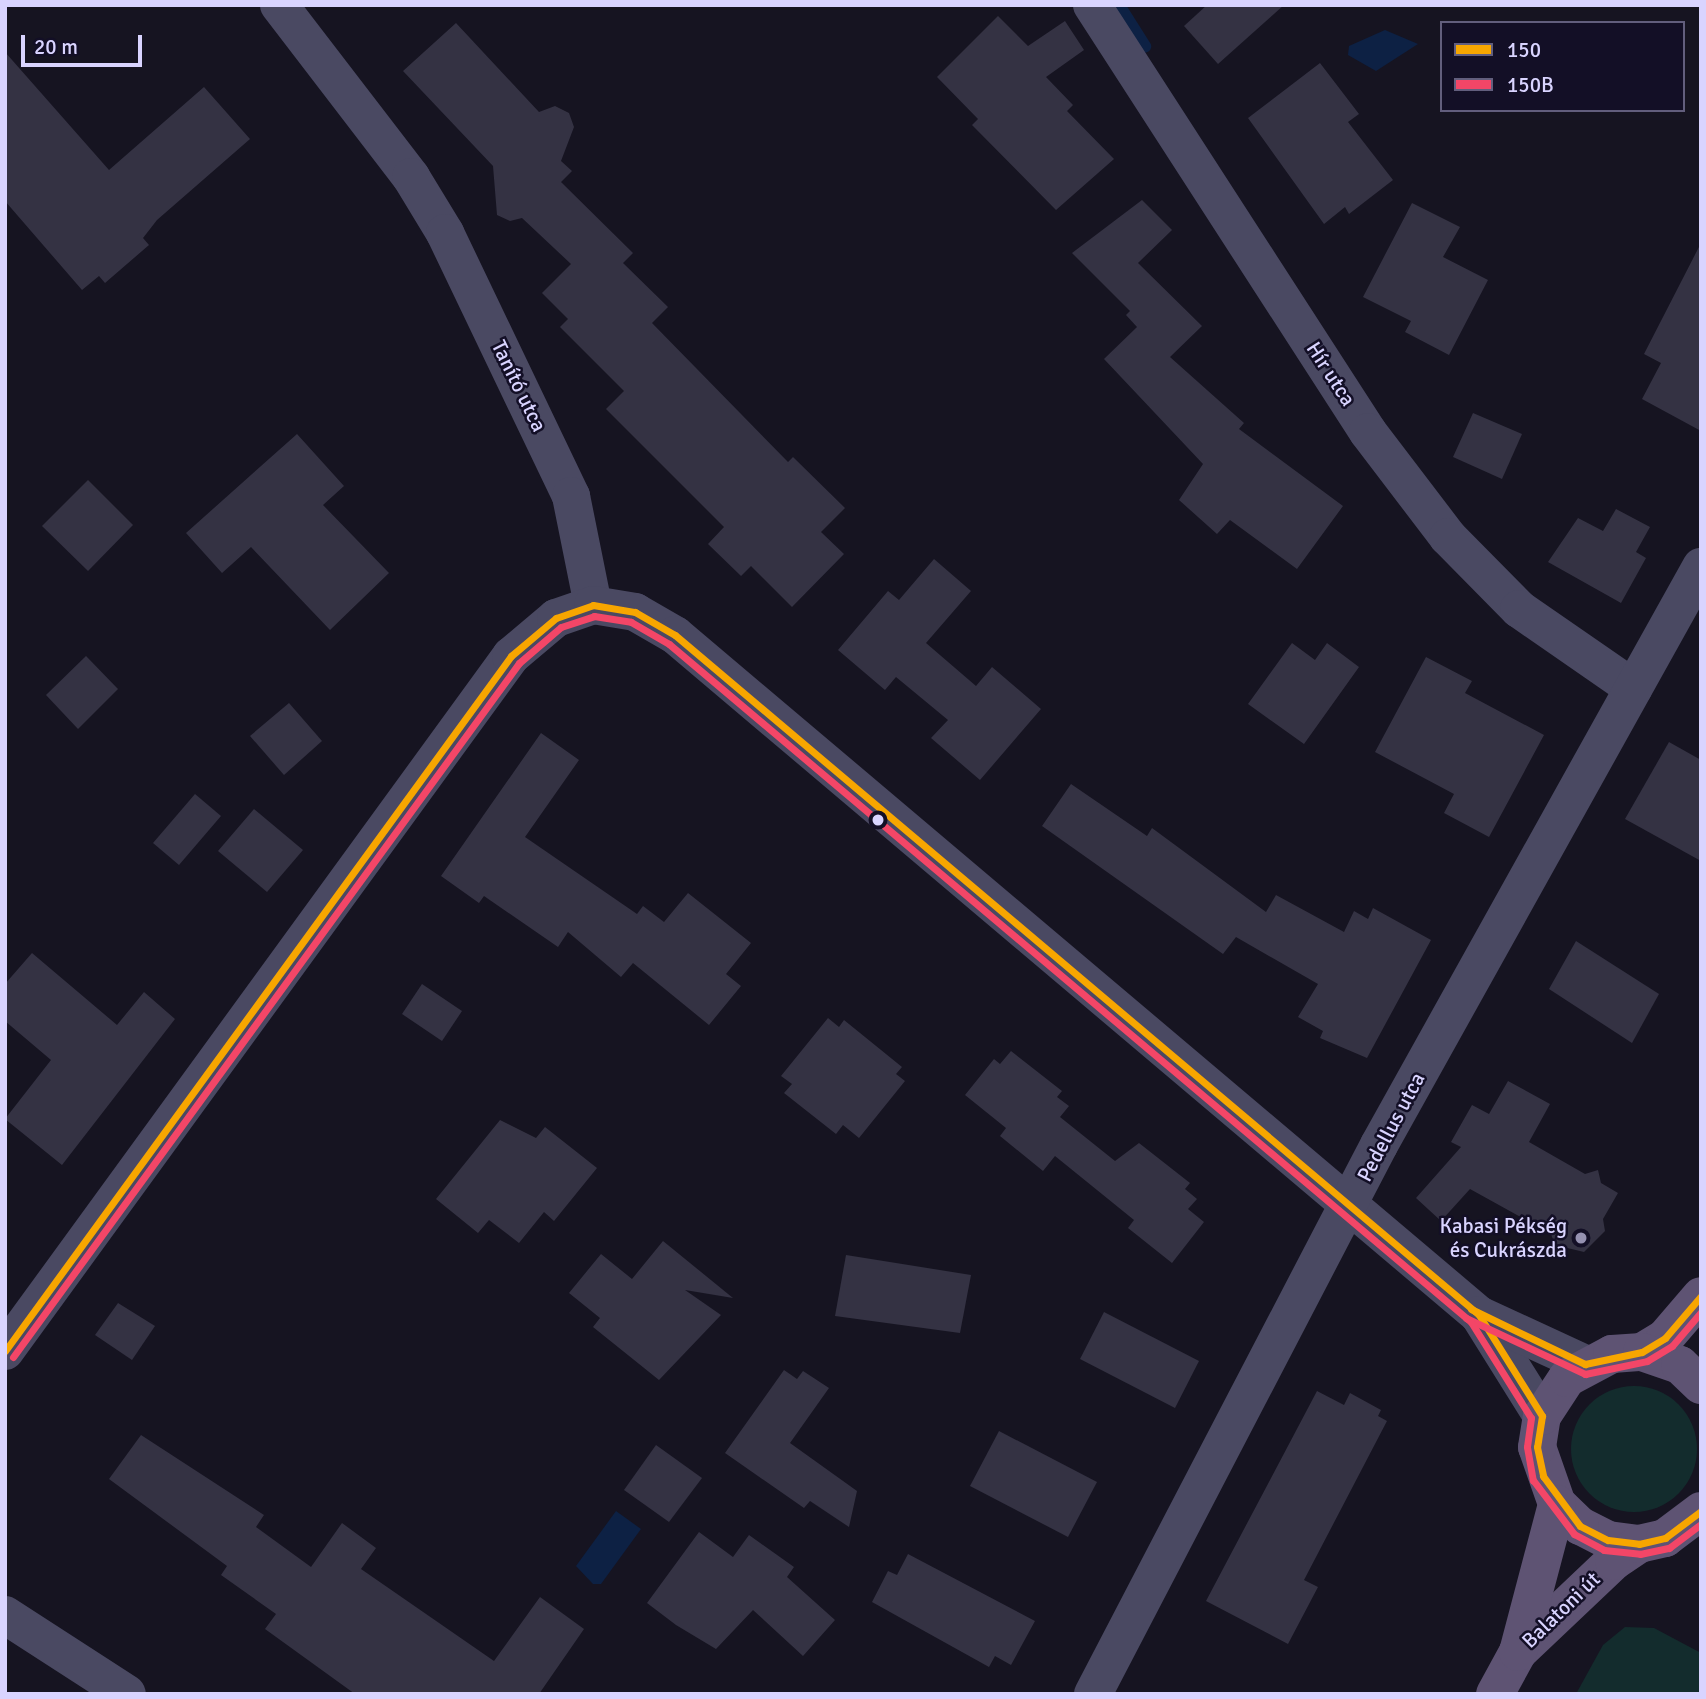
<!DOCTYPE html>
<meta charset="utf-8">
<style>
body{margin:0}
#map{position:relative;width:1706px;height:1699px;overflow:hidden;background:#161421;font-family:Signika,sans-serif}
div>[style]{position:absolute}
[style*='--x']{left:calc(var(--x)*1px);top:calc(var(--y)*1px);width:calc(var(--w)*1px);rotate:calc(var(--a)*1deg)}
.green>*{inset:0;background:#132c2d}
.round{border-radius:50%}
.water>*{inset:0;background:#0d2144}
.stream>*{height:12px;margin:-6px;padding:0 6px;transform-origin:6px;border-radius:6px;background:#0d2144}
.building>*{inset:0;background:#343243}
.minor>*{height:38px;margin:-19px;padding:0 19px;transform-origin:19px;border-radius:19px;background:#4a4962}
.primary>*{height:38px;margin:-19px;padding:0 19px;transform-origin:19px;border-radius:19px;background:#5e5373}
.bus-1>*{height:7px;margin:-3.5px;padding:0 3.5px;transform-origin:3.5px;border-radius:3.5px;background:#f7a600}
.bus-2>*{height:7px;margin:-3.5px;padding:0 3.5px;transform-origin:3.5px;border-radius:3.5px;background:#f34667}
.dots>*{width:19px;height:19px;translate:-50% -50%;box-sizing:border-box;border:4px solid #130f26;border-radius:50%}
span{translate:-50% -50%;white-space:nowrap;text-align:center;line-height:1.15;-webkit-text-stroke:5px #130f26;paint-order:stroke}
.street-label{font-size:21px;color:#d9d4ff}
.poi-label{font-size:21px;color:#d9d4ff}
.right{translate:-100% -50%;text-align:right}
.frame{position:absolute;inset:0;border:7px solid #d9d4ff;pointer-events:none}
.legend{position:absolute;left:1440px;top:21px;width:245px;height:91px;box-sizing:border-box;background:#130f26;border:2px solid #625e7d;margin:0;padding:9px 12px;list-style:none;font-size:21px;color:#d9d4ff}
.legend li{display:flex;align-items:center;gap:14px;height:35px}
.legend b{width:35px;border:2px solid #625e7d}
.scale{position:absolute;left:21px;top:35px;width:121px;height:32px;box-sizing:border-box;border:4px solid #d9d4ff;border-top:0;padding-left:9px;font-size:21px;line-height:24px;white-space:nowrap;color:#d9d4ff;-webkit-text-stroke:5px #130f26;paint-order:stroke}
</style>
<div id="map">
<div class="green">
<div class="round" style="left:1571px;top:1386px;width:126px;height:126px"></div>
<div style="clip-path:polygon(1625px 1627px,1654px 1628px,1701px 1653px,1701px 1694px,1576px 1694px,1603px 1645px)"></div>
</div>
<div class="water">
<div style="clip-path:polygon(1385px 30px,1418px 44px,1376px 71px,1348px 55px,1349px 46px)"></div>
<div style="clip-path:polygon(616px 1511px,641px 1529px,601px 1584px,593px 1584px,576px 1566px)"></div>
</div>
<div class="stream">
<div style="--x:1119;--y:5;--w:49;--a:57.6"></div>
</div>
<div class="building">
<div style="clip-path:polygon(1207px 5px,1284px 5px,1218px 64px,1184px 26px)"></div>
<div style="clip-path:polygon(998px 16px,1028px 46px,1065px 21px,1084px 50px,1046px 77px,1073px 105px,1067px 111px,1114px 159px,1056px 210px,972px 125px,978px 119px,937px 77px)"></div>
<div style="clip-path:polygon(456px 23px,539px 112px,555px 106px,569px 113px,574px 127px,561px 161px,572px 171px,561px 182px,633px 253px,623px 263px,668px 307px,652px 323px,788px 462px,793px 457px,845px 508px,821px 532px,844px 554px,792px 607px,751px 566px,741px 576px,708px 544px,724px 527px,606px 409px,624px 391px,560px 327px,568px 319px,542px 293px,571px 264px,522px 218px,510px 221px,497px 215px,493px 166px,403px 71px)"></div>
<div style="clip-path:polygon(5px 52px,109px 170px,204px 87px,250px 139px,157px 220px,143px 238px,149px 245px,105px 283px,99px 276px,82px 290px,5px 201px)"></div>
<div style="clip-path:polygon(1320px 63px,1359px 114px,1348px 122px,1393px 180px,1349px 214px,1345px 207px,1324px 224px,1248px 118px)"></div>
<div style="clip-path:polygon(1142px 200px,1172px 230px,1138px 263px,1202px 326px,1170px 357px,1244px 423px,1239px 429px,1343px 506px,1297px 569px,1230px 520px,1217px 534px,1179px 500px,1203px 464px,1104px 359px,1137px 327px,1126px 315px,1130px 311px,1072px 253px)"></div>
<div style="clip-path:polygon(1412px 203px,1460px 227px,1443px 257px,1488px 280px,1449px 355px,1405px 332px,1411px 321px,1363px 297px)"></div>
<div style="clip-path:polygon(1701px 243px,1701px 431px,1642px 399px,1661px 363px,1644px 354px)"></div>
<div style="clip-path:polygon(1473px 413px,1522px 434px,1502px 479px,1453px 457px)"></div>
<div style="clip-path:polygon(297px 434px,344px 486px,323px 505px,389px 573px,330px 630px,251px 547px,222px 573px,186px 533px)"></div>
<div style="clip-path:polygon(88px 480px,133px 525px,88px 571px,42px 526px)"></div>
<div style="clip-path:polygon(1616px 509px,1650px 527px,1636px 552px,1646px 558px,1621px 603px,1548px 562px,1578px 518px,1603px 531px)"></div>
<div style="clip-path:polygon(934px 559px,971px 591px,926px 643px,976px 686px,992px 667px,1041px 709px,980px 780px,931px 738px,948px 720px,896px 677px,885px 690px,838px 650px,888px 591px,899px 600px)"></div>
<div style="clip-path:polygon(1292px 643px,1315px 660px,1327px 643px,1359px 667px,1304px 744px,1248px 704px)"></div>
<div style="clip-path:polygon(86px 656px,118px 689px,78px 729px,46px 695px)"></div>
<div style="clip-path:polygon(1426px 657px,1472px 681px,1465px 693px,1544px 735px,1489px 837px,1444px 813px,1454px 794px,1375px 752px)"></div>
<div style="clip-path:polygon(289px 703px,322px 741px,284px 775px,250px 736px)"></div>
<div style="clip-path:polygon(541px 733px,579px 760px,525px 837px,637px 914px,643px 906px,664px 922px,688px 893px,751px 943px,726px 974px,741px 986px,709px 1025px,633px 963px,621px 977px,568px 932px,558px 947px,484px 896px,479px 903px,441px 876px)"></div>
<div style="clip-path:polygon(1669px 742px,1701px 760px,1701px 861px,1625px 819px)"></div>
<div style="clip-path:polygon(1071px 784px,1147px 836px,1152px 828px,1266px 912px,1276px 895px,1344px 932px,1354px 911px,1368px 919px,1373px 908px,1431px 940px,1367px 1058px,1320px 1038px,1323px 1031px,1298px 1017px,1318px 984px,1236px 937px,1223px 954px,1042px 826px)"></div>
<div style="clip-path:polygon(195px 794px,221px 816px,179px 865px,153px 843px)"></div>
<div style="clip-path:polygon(254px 809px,303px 850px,267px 892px,218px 851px)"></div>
<div style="clip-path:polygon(1576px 941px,1659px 994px,1632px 1043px,1549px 989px)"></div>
<div style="clip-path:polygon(32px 953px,117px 1025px,144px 992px,175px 1019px,62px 1165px,5px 1119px,51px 1060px,5px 1021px,5px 984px)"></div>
<div style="clip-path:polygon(422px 984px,462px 1011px,442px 1041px,402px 1014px)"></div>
<div style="clip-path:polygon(828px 1018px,839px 1027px,844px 1020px,902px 1067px,896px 1074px,905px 1081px,859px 1138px,843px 1125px,836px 1134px,784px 1093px,792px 1084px,781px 1076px)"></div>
<div style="clip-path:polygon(1011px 1051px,1062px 1091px,1057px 1097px,1069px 1106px,1060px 1117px,1115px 1161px,1139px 1143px,1190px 1183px,1185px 1189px,1197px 1199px,1188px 1209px,1204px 1222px,1172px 1263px,1128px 1228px,1134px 1220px,1055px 1156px,1043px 1171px,1000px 1136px,1006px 1128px,965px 1095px,994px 1059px,1000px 1064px)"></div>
<div style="clip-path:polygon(1508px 1081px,1550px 1104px,1529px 1142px,1585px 1174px,1598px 1170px,1601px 1183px,1618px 1193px,1603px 1219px,1605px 1231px,1584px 1252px,1555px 1245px,1551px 1234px,1470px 1189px,1441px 1221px,1416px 1198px,1461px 1147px,1451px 1142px,1472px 1105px,1489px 1114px)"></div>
<div style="clip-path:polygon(500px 1120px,536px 1138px,545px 1127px,597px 1168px,554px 1221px,544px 1212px,519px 1243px,489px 1220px,478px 1233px,436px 1199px)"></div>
<div style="clip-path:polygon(663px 1241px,733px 1298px,685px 1290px,721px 1315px,659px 1380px,593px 1327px,600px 1318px,569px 1293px,601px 1254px,632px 1279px)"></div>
<div style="clip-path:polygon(846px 1255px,971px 1275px,960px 1333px,835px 1316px)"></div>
<div style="clip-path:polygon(118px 1303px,155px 1326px,132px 1360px,95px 1335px)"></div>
<div style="clip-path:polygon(1104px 1312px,1199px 1361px,1175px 1408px,1080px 1359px)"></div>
<div style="clip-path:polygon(784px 1370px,797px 1379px,803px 1371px,829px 1388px,790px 1443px,857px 1491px,849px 1527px,810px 1501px,804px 1508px,725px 1453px)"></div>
<div style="clip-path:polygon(1317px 1391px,1344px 1405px,1350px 1393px,1381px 1410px,1378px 1416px,1387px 1421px,1304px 1580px,1318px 1587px,1288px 1644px,1206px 1601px)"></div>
<div style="clip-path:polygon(999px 1431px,1097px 1482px,1068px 1537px,970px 1486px)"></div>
<div style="clip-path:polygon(141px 1435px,264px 1515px,256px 1527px,311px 1567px,342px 1523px,376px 1548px,361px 1569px,494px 1661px,540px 1597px,584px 1629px,539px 1694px,355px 1694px,265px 1629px,276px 1614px,221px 1575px,227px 1566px,109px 1479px)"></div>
<div style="clip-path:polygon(656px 1445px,702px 1478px,669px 1522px,624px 1490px)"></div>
<div style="clip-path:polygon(699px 1532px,733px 1557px,749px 1535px,794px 1567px,787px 1577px,835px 1620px,803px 1656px,753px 1610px,716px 1649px,676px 1625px,647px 1603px)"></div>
<div style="clip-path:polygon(908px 1554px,1035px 1621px,1011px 1665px,995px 1656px,989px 1667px,872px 1602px,888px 1571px,897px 1575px)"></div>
</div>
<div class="minor">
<div style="--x:279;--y:5;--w:217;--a:52.5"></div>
<div style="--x:411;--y:177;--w:66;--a:58.7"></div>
<div style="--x:445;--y:233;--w:292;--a:64.4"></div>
<div style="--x:571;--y:496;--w:111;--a:78.6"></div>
<div style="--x:1092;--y:5;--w:508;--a:57.12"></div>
<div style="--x:1368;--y:432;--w:132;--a:52.7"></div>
<div style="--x:1448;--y:537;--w:101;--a:45.4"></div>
<div style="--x:1519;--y:609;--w:139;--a:34.7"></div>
<div style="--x:1479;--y:1315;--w:119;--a:58"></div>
<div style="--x:5;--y:1351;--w:860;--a:-53.94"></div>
<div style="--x:511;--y:656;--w:59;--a:-40.2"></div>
<div style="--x:556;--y:618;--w:39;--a:-19"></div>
<div style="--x:593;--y:605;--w:43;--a:9.5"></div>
<div style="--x:635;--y:612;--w:46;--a:29.9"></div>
<div style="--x:675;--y:635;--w:1053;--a:40.22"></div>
<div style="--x:1479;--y:1315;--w:117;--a:24.8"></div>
<div style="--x:5;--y:1615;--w:145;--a:32.9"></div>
<div style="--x:1093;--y:1694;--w:619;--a:-62.48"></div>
<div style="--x:1379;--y:1145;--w:662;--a:-60.88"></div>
</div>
<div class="primary">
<div style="--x:1642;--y:1352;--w:27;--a:-31"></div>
<div style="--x:1665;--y:1338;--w:55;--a:-49.4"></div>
<div style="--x:1639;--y:1544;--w:31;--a:-173"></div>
<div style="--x:1608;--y:1540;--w:31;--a:-153"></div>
<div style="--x:1580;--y:1526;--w:32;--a:-136"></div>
<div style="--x:1557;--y:1504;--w:60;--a:-109.3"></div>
<div style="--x:1537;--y:1447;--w:31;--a:-81"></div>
<div style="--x:1542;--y:1416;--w:45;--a:-56.7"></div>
<div style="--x:1567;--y:1378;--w:51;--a:-28.1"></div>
<div style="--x:1612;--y:1354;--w:30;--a:-4"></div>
<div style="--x:1642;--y:1352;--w:40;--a:18.9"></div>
<div style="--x:1680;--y:1365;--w:29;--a:44"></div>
<div style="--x:1518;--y:1652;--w:132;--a:-43.5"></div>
<div style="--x:1614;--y:1561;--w:30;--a:-34"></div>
<div style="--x:1639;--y:1544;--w:27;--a:-13"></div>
<div style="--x:1665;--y:1538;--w:45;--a:-36.9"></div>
<div style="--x:1495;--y:1694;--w:48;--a:-61.3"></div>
<div style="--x:1518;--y:1652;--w:153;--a:-75.2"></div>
</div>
<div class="bus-1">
<div style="--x:1471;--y:1309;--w:127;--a:25.8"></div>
<div style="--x:1585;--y:1364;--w:58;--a:-11.9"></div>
<div style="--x:1642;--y:1352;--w:27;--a:-31"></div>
<div style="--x:1665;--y:1338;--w:55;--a:-49.4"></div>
<div style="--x:5;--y:1351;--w:860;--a:-53.94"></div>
<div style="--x:511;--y:656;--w:59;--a:-40.2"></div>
<div style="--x:556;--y:618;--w:39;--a:-19"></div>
<div style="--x:593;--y:605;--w:43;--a:9.5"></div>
<div style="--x:635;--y:612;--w:46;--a:29.9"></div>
<div style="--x:675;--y:635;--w:1053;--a:40.22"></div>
<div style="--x:1479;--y:1315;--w:119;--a:58"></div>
<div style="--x:1542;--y:1416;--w:31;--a:99"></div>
<div style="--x:1537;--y:1447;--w:30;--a:78"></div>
<div style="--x:1543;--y:1476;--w:62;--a:53.5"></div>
<div style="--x:1580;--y:1526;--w:31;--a:27"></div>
<div style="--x:1608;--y:1540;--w:31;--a:7"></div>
<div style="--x:1639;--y:1544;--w:27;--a:-13"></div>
<div style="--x:1665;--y:1538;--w:45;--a:-36.9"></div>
</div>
<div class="bus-2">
<div style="--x:1466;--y:1318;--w:132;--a:25.2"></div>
<div style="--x:1585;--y:1374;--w:63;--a:-11.8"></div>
<div style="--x:1647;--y:1361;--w:29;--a:-31"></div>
<div style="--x:1672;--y:1346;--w:45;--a:-49.5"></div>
<div style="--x:13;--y:1357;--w:859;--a:-53.9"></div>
<div style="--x:519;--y:663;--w:55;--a:-40.6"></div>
<div style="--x:561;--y:627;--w:35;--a:-18"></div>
<div style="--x:594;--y:616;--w:37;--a:9"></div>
<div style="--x:631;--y:622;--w:44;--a:30.1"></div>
<div style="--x:669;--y:644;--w:1050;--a:40.21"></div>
<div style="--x:1471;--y:1322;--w:113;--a:58"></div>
<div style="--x:1531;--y:1418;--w:29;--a:98"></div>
<div style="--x:1527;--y:1447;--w:34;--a:80"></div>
<div style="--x:1533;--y:1480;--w:68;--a:52.8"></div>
<div style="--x:1574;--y:1534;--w:34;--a:28"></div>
<div style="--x:1604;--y:1550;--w:36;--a:6"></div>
<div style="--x:1640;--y:1554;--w:30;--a:-12"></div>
<div style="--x:1669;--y:1548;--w:40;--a:-37"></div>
</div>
<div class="dots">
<div style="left:878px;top:820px;background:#d9d4ff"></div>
<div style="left:1581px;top:1238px;background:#9591b1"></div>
</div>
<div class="street-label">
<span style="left:1331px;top:374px;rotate:57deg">Hír utca</span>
<span style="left:519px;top:386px;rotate:64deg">Tanító utca</span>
<span style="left:1391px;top:1127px;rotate:-62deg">Pedellus utca</span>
<span style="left:1561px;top:1610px;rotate:-44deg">Balatoni út</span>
</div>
<div class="poi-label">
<span class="right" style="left:1567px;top:1238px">Kabasi Pékség<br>és Cukrászda</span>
</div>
<div class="frame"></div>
<ul class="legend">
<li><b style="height:9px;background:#f7a600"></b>150</li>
<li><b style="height:9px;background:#f34667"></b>150B</li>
</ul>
<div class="scale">20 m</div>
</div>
